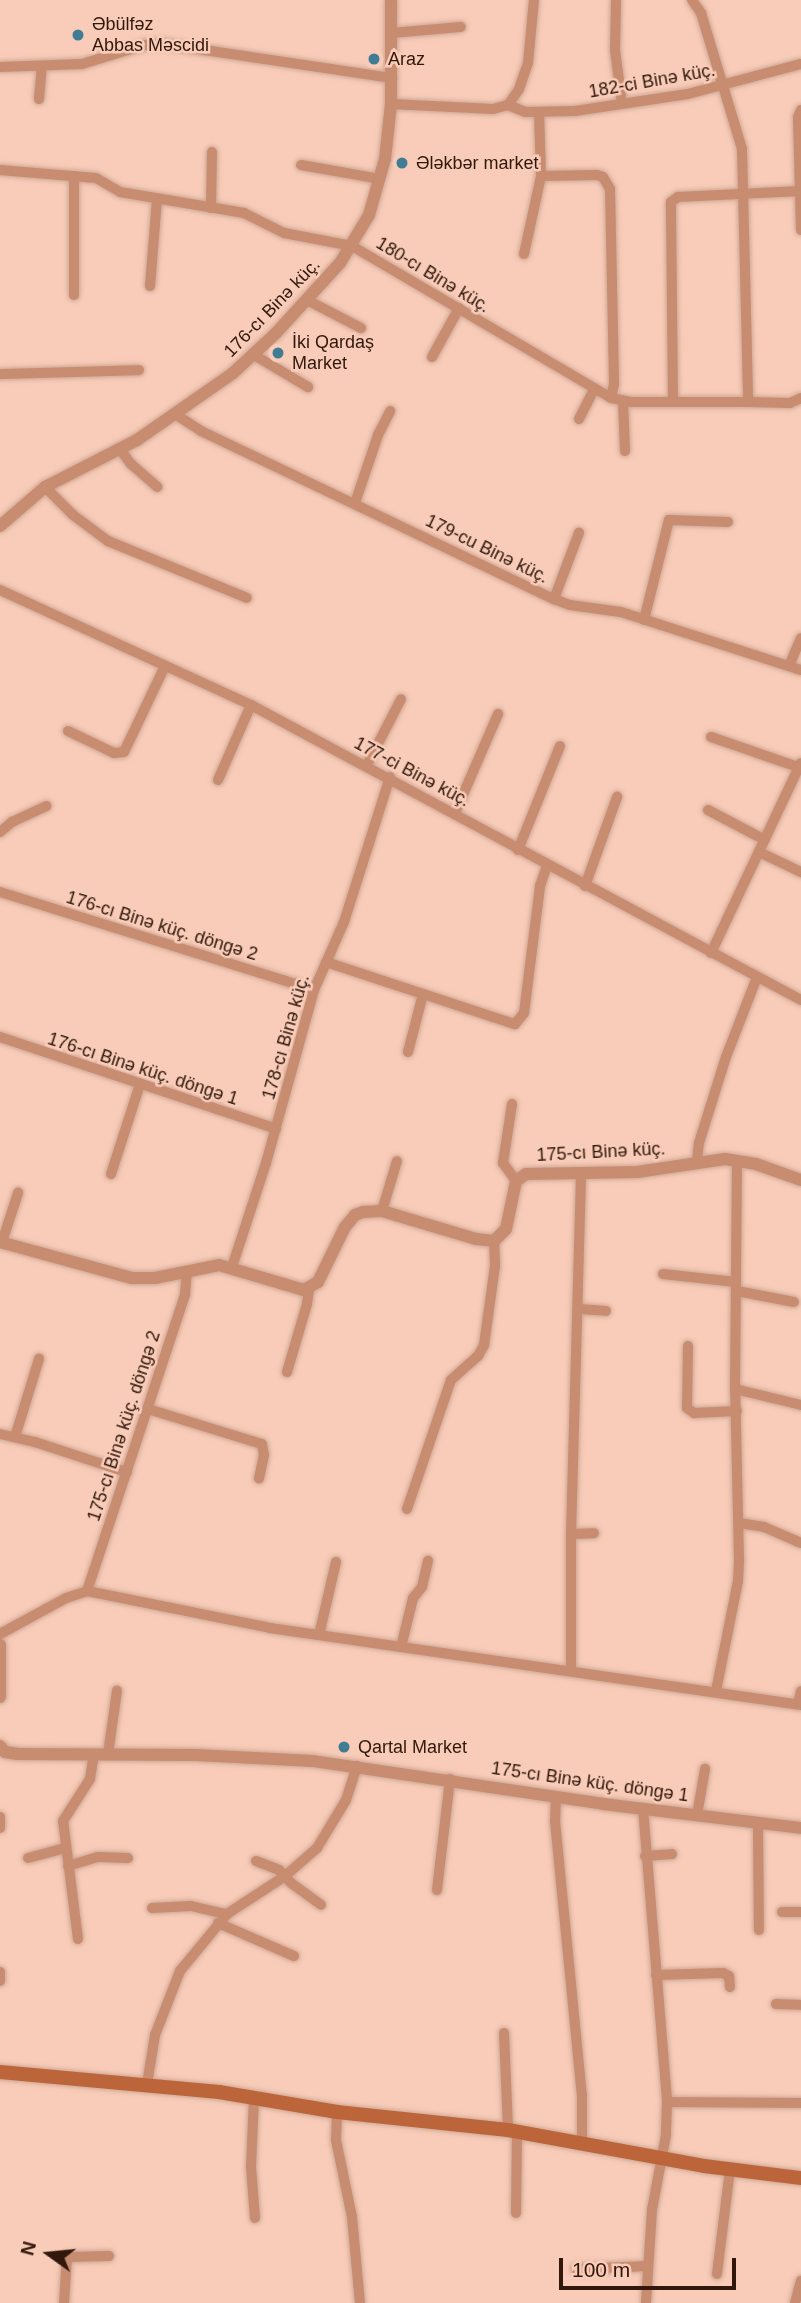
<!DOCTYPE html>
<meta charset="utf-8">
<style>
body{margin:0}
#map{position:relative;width:801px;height:2303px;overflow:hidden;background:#f8ccb8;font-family:Helvetica,sans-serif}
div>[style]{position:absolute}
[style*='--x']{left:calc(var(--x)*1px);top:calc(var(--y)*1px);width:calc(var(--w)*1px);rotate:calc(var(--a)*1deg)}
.roads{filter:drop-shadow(0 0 2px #d0a896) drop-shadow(0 0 2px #d0a896)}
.minor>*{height:10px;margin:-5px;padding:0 5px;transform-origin:5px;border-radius:5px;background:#c88c71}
.tertiary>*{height:12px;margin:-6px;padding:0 6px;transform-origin:6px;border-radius:6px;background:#c88c71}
.secondary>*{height:14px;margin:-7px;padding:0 7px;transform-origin:7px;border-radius:7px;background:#bc653b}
.dots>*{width:19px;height:19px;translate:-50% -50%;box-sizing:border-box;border:4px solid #f8ccb8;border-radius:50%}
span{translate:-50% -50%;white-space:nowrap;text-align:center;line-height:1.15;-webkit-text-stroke:5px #f8ccb8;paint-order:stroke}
.poi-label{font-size:18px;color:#32180c}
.left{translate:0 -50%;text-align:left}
.street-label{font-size:18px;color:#32180c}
.north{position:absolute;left:14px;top:2219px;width:70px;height:70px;-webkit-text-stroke:5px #f8ccb8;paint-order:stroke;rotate:285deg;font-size:19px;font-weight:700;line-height:28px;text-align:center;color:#32180c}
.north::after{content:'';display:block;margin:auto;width:24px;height:32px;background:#32180c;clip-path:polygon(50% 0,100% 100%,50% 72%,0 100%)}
.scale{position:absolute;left:559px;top:2258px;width:177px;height:32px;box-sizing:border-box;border:4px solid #32180c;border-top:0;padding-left:9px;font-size:21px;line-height:24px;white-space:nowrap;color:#32180c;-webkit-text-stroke:5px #f8ccb8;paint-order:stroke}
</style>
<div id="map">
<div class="roads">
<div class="minor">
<div style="--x:616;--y:0;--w:50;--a:91.1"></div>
<div style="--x:615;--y:50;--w:54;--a:82.6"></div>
<div style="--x:692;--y:0;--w:16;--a:55"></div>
<div style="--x:701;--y:13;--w:142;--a:73.2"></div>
<div style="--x:742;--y:149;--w:253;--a:88.6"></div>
<div style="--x:391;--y:33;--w:70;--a:-4.9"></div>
<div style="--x:0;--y:67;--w:82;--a:-2.1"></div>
<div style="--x:82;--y:64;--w:65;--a:-17"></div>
<div style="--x:144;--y:45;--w:20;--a:-3"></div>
<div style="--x:164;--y:44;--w:231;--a:8.5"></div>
<div style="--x:39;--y:99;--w:33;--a:-85"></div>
<div style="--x:391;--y:104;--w:102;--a:2.8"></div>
<div style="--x:493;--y:109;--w:16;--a:-15"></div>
<div style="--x:508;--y:105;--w:19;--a:-55"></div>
<div style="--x:519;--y:89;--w:28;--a:-71"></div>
<div style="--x:528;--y:63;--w:63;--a:-84.6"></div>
<div style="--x:508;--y:105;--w:18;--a:22"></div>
<div style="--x:525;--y:112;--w:50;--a:-1.1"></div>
<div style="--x:575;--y:111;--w:114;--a:-8.6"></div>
<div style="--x:688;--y:94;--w:117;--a:-14.9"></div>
<div style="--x:801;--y:110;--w:8;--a:113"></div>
<div style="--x:798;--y:117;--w:113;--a:88.5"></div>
<div style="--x:539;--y:112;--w:64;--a:88.2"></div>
<div style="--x:541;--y:176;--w:56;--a:-1"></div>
<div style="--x:597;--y:175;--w:6;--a:18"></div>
<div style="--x:603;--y:177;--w:14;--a:60"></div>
<div style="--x:610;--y:189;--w:195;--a:88.8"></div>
<div style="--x:614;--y:384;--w:14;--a:102"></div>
<div style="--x:301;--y:165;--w:80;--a:10"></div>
<div style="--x:0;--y:170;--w:96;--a:4.8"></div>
<div style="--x:96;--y:178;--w:28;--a:30"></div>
<div style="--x:120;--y:192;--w:126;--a:9.6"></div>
<div style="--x:244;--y:213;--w:45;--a:26.6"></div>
<div style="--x:284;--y:233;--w:69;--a:10.8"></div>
<div style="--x:352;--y:246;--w:300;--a:30.4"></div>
<div style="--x:611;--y:398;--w:20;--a:11"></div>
<div style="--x:631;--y:402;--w:117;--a:0"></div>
<div style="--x:748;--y:402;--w:42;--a:1.4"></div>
<div style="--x:790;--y:403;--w:12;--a:-24"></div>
<div style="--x:74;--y:176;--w:119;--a:90"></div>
<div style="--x:211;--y:208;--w:56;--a:-89"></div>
<div style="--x:524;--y:254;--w:80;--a:-77.7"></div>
<div style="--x:150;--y:286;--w:87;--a:-85.4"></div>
<div style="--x:307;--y:300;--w:61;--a:27.4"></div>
<div style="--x:254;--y:355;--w:63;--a:30.7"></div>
<div style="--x:432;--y:357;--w:56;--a:-61.1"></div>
<div style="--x:0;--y:374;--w:139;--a:-1.6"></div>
<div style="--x:623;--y:401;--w:50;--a:87.7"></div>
<div style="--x:673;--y:402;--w:200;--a:-90.6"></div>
<div style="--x:671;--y:202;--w:9;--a:-36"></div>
<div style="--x:678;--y:197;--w:123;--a:-2.8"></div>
<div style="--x:175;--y:414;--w:31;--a:33"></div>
<div style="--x:201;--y:431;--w:391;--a:25.5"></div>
<div style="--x:554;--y:599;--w:17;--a:21"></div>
<div style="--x:570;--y:605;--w:51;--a:7.8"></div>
<div style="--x:621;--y:612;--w:189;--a:17.9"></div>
<div style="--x:579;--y:419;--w:33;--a:-63"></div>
<div style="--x:120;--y:449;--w:19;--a:54"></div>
<div style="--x:131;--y:464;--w:35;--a:41"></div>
<div style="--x:45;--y:487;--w:40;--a:45"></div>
<div style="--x:73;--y:515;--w:44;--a:36.6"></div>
<div style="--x:108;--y:541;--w:150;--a:22.3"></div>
<div style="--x:355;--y:503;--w:72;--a:-71.3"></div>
<div style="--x:378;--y:435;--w:27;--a:-63"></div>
<div style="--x:0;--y:590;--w:276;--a:24.6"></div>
<div style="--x:251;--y:705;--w:624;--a:28.21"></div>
<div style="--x:554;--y:599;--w:71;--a:-69.3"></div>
<div style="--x:644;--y:620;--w:103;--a:-76"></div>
<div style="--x:669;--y:520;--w:59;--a:1.9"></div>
<div style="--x:789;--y:666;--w:30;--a:-67"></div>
<div style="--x:68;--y:731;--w:51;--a:25.6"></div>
<div style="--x:114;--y:753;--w:10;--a:-6"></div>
<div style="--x:124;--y:752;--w:95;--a:-64.5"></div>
<div style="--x:711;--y:737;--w:95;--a:19"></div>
<div style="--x:367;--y:765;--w:74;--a:-62.7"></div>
<div style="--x:218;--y:780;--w:82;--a:-66.3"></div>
<div style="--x:708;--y:810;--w:64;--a:27.8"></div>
<div style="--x:455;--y:813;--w:108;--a:-66.5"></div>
<div style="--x:0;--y:832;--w:16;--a:-40"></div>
<div style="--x:12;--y:822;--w:38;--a:-25"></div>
<div style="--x:518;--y:850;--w:112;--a:-68"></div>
<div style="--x:759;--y:852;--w:47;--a:25.5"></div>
<div style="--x:585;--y:886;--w:95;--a:-70.2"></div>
<div style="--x:0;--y:892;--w:329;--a:17.3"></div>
<div style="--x:711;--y:953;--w:210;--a:-64.7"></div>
<div style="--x:326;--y:962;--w:199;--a:18.2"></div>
<div style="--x:515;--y:1024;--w:14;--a:-51"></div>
<div style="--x:524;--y:1013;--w:128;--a:-82.8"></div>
<div style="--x:540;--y:886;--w:21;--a:-71"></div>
<div style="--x:0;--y:1037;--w:291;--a:18.4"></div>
<div style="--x:408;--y:1052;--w:60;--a:-75.5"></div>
<div style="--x:512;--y:1104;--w:60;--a:98.7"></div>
<div style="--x:503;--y:1163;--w:22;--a:54"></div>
<div style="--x:697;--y:1161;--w:18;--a:-84"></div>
<div style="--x:699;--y:1143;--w:90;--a:-72.6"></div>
<div style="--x:726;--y:1057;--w:86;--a:-68.8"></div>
<div style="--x:111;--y:1174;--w:95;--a:-72.1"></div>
<div style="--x:382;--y:1211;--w:52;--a:-73.3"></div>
<div style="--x:2;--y:1242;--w:52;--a:-71.9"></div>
<div style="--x:232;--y:1267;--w:109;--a:-71.9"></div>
<div style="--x:266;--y:1163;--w:180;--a:-74.5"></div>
<div style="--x:314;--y:990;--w:74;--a:-66.2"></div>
<div style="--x:344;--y:922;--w:152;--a:-72.4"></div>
<div style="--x:663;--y:1274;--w:73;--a:6.3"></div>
<div style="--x:737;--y:1291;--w:58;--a:10.9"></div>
<div style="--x:579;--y:1309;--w:27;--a:4"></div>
<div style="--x:688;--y:1346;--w:62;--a:90.9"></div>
<div style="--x:687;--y:1408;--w:9;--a:36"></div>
<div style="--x:694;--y:1413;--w:43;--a:-2.7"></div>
<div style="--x:287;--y:1372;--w:71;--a:-73.6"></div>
<div style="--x:307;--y:1304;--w:15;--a:-82"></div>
<div style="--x:735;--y:1389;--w:68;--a:13.6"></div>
<div style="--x:148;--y:1409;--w:119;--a:17.1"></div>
<div style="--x:262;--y:1444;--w:11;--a:80"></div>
<div style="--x:264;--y:1455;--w:24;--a:102"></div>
<div style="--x:0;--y:1434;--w:36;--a:13"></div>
<div style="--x:35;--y:1442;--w:97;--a:18.1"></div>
<div style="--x:15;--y:1437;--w:82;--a:-72.9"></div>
<div style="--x:407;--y:1509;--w:136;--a:-71.2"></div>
<div style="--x:451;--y:1380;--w:36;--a:-42"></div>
<div style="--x:478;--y:1356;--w:13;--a:-61"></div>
<div style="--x:484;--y:1345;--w:80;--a:-82.1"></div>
<div style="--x:495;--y:1266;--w:25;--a:-92"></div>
<div style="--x:739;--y:1523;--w:25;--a:9"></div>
<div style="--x:764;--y:1527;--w:40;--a:23.4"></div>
<div style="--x:571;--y:1534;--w:23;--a:-2"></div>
<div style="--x:87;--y:1591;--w:313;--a:-71.7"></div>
<div style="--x:185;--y:1294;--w:23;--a:-85"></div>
<div style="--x:0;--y:1634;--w:75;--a:-28.6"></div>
<div style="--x:66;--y:1598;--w:22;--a:-18"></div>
<div style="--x:87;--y:1591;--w:187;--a:11.4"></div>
<div style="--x:270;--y:1628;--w:537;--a:8.25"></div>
<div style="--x:319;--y:1635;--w:75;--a:-76.9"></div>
<div style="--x:401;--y:1647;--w:50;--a:-76.2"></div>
<div style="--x:413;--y:1598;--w:14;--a:-51"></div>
<div style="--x:422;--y:1587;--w:27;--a:-77"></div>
<div style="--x:571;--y:1670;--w:136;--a:-90"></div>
<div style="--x:571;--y:1534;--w:361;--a:-88.4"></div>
<div style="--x:716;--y:1691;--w:112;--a:-78.7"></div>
<div style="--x:738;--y:1581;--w:22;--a:-87"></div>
<div style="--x:739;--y:1559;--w:170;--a:-91.3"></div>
<div style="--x:735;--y:1389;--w:229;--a:-89.5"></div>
<div style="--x:798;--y:1704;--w:13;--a:-77"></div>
<div style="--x:108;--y:1754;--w:64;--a:-81.9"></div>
<div style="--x:556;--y:1796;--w:25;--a:92"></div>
<div style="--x:555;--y:1821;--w:275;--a:84.4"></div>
<div style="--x:582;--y:2095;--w:49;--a:90"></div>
<div style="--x:643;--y:1808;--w:295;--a:85.3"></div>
<div style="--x:667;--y:2102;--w:33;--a:92"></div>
<div style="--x:666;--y:2135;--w:76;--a:100.6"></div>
<div style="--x:652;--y:2210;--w:93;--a:93.7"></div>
<div style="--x:697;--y:1815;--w:47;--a:-80.1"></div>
<div style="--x:0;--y:1817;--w:11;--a:90"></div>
<div style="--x:758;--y:1824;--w:106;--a:89.5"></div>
<div style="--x:645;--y:1856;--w:27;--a:-4"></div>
<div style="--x:28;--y:1858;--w:38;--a:-15"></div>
<div style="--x:256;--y:1861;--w:25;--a:21"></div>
<div style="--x:279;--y:1870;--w:18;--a:47"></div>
<div style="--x:291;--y:1883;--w:37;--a:36"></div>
<div style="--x:68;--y:1866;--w:31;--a:-17"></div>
<div style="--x:98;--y:1857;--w:30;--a:2"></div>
<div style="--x:437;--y:1890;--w:112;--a:-83.3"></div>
<div style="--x:152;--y:1908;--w:39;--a:-3"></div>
<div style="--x:191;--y:1906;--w:37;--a:13"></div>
<div style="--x:782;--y:1912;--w:19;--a:0"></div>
<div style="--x:218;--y:1923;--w:83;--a:23.5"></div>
<div style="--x:78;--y:1939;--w:119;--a:-97.2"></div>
<div style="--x:63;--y:1821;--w:50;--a:-57.3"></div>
<div style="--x:90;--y:1779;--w:25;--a:-81"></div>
<div style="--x:0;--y:1972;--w:9;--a:90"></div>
<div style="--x:656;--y:1975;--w:67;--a:-1.7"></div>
<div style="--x:723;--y:1973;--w:7;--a:27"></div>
<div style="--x:729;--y:1976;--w:11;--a:85"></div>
<div style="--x:776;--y:2004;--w:25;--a:2"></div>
<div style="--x:504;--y:2033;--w:97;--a:87.6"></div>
<div style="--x:147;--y:2084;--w:50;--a:-80.7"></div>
<div style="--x:155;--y:2035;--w:69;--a:-68.7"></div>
<div style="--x:180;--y:1971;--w:74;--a:-50.5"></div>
<div style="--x:227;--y:1914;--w:69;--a:-33.2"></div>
<div style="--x:285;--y:1876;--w:43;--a:-41.2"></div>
<div style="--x:317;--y:1848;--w:56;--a:-58.9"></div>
<div style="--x:346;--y:1800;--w:36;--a:-72"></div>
<div style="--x:254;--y:2098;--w:69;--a:92.5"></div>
<div style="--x:251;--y:2167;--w:51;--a:85.5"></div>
<div style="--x:667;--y:2102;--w:134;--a:0.4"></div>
<div style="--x:337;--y:2112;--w:28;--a:92"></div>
<div style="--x:336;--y:2140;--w:79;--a:78.3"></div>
<div style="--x:352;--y:2217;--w:86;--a:84.7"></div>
<div style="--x:516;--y:2213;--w:81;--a:-89.3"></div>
<div style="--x:576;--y:2269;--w:72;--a:-2.4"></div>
<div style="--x:717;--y:2274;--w:106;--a:-82.9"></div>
<div style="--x:64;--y:2303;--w:46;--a:-86.3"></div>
<div style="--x:67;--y:2257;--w:42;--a:-1.4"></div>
<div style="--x:795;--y:2303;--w:23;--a:-75"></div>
</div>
<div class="tertiary">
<div style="--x:0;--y:526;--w:60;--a:-40.9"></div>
<div style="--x:45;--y:487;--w:103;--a:-27.1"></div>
<div style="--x:137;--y:440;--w:117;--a:-34.9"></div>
<div style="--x:233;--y:373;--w:59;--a:-42.9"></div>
<div style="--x:276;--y:333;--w:95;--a:-47.6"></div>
<div style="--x:340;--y:263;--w:56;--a:-58.9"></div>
<div style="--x:369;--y:215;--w:58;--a:-74.1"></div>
<div style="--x:385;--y:159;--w:55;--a:-83.8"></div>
<div style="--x:391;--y:104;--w:104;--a:-90"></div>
<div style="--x:0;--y:1242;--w:137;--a:15.3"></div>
<div style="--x:132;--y:1278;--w:23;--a:0"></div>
<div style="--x:155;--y:1278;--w:65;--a:-11.5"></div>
<div style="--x:219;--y:1265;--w:89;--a:16.4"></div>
<div style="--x:304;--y:1290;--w:16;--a:-30"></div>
<div style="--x:318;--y:1282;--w:61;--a:-63.9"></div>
<div style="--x:345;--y:1227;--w:16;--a:-50"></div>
<div style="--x:355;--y:1215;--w:9;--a:-21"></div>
<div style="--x:363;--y:1212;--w:19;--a:-3"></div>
<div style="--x:382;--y:1211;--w:98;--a:16.6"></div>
<div style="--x:476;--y:1239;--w:18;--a:6"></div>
<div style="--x:494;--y:1241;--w:17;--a:-45"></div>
<div style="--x:506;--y:1229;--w:49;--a:-78.2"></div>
<div style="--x:516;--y:1181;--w:12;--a:-35"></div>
<div style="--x:526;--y:1174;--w:111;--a:-1"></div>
<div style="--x:637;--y:1172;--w:89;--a:-8.4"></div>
<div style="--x:725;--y:1159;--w:31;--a:9"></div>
<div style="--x:756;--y:1164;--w:48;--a:19.6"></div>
<div style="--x:0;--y:1645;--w:52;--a:90"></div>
<div style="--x:0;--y:1746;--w:8;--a:50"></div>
<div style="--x:5;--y:1752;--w:13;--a:9"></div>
<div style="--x:18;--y:1754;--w:178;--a:0.3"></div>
<div style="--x:196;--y:1755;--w:117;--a:2.9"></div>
<div style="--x:313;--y:1761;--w:293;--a:8.4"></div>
<div style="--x:603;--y:1804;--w:199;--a:6.9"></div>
</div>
<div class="secondary">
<div style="--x:0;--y:2072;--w:220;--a:5.2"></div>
<div style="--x:219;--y:2092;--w:120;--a:9.6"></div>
<div style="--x:337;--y:2112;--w:172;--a:6"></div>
<div style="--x:508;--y:2130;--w:199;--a:10.4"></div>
<div style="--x:704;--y:2166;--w:98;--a:7.1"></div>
</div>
</div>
<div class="dots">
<div style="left:78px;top:35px;background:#407c93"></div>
<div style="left:374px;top:59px;background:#407c93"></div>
<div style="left:402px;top:163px;background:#407c93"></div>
<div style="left:278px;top:353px;background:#407c93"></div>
<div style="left:344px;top:1747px;background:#407c93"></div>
</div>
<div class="poi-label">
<span class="left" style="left:92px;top:35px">Əbülfəz<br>Abbas Məscidi</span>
<span class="left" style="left:388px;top:59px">Araz</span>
<span class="left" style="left:416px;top:163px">Ələkbər market</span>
<span class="left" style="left:292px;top:353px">İki Qardaş<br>Market</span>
<span class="left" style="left:358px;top:1747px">Qartal Market</span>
</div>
<div class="street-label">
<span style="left:652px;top:81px;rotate:-10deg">182-ci Binə küç.</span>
<span style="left:433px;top:275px;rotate:31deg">180-cı Binə küç.</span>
<span style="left:272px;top:308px;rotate:-46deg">176-cı Binə küç.</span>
<span style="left:487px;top:549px;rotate:26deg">179-cu Binə küç.</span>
<span style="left:412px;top:772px;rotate:28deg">177-ci Binə küç.</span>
<span style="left:162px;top:926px;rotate:17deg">176-cı Binə küç. döngə 2</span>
<span style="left:286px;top:1037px;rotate:-74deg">178-cı Binə küç.</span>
<span style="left:143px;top:1069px;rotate:18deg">176-cı Binə küç. döngə 1</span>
<span style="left:601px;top:1152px;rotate:-3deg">175-cı Binə küç.</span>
<span style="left:124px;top:1426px;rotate:-72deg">175-cı Binə küç. döngə 2</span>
<span style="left:590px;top:1782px;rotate:8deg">175-cı Binə küç. döngə 1</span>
</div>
<div class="north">N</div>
<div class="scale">100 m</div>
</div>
